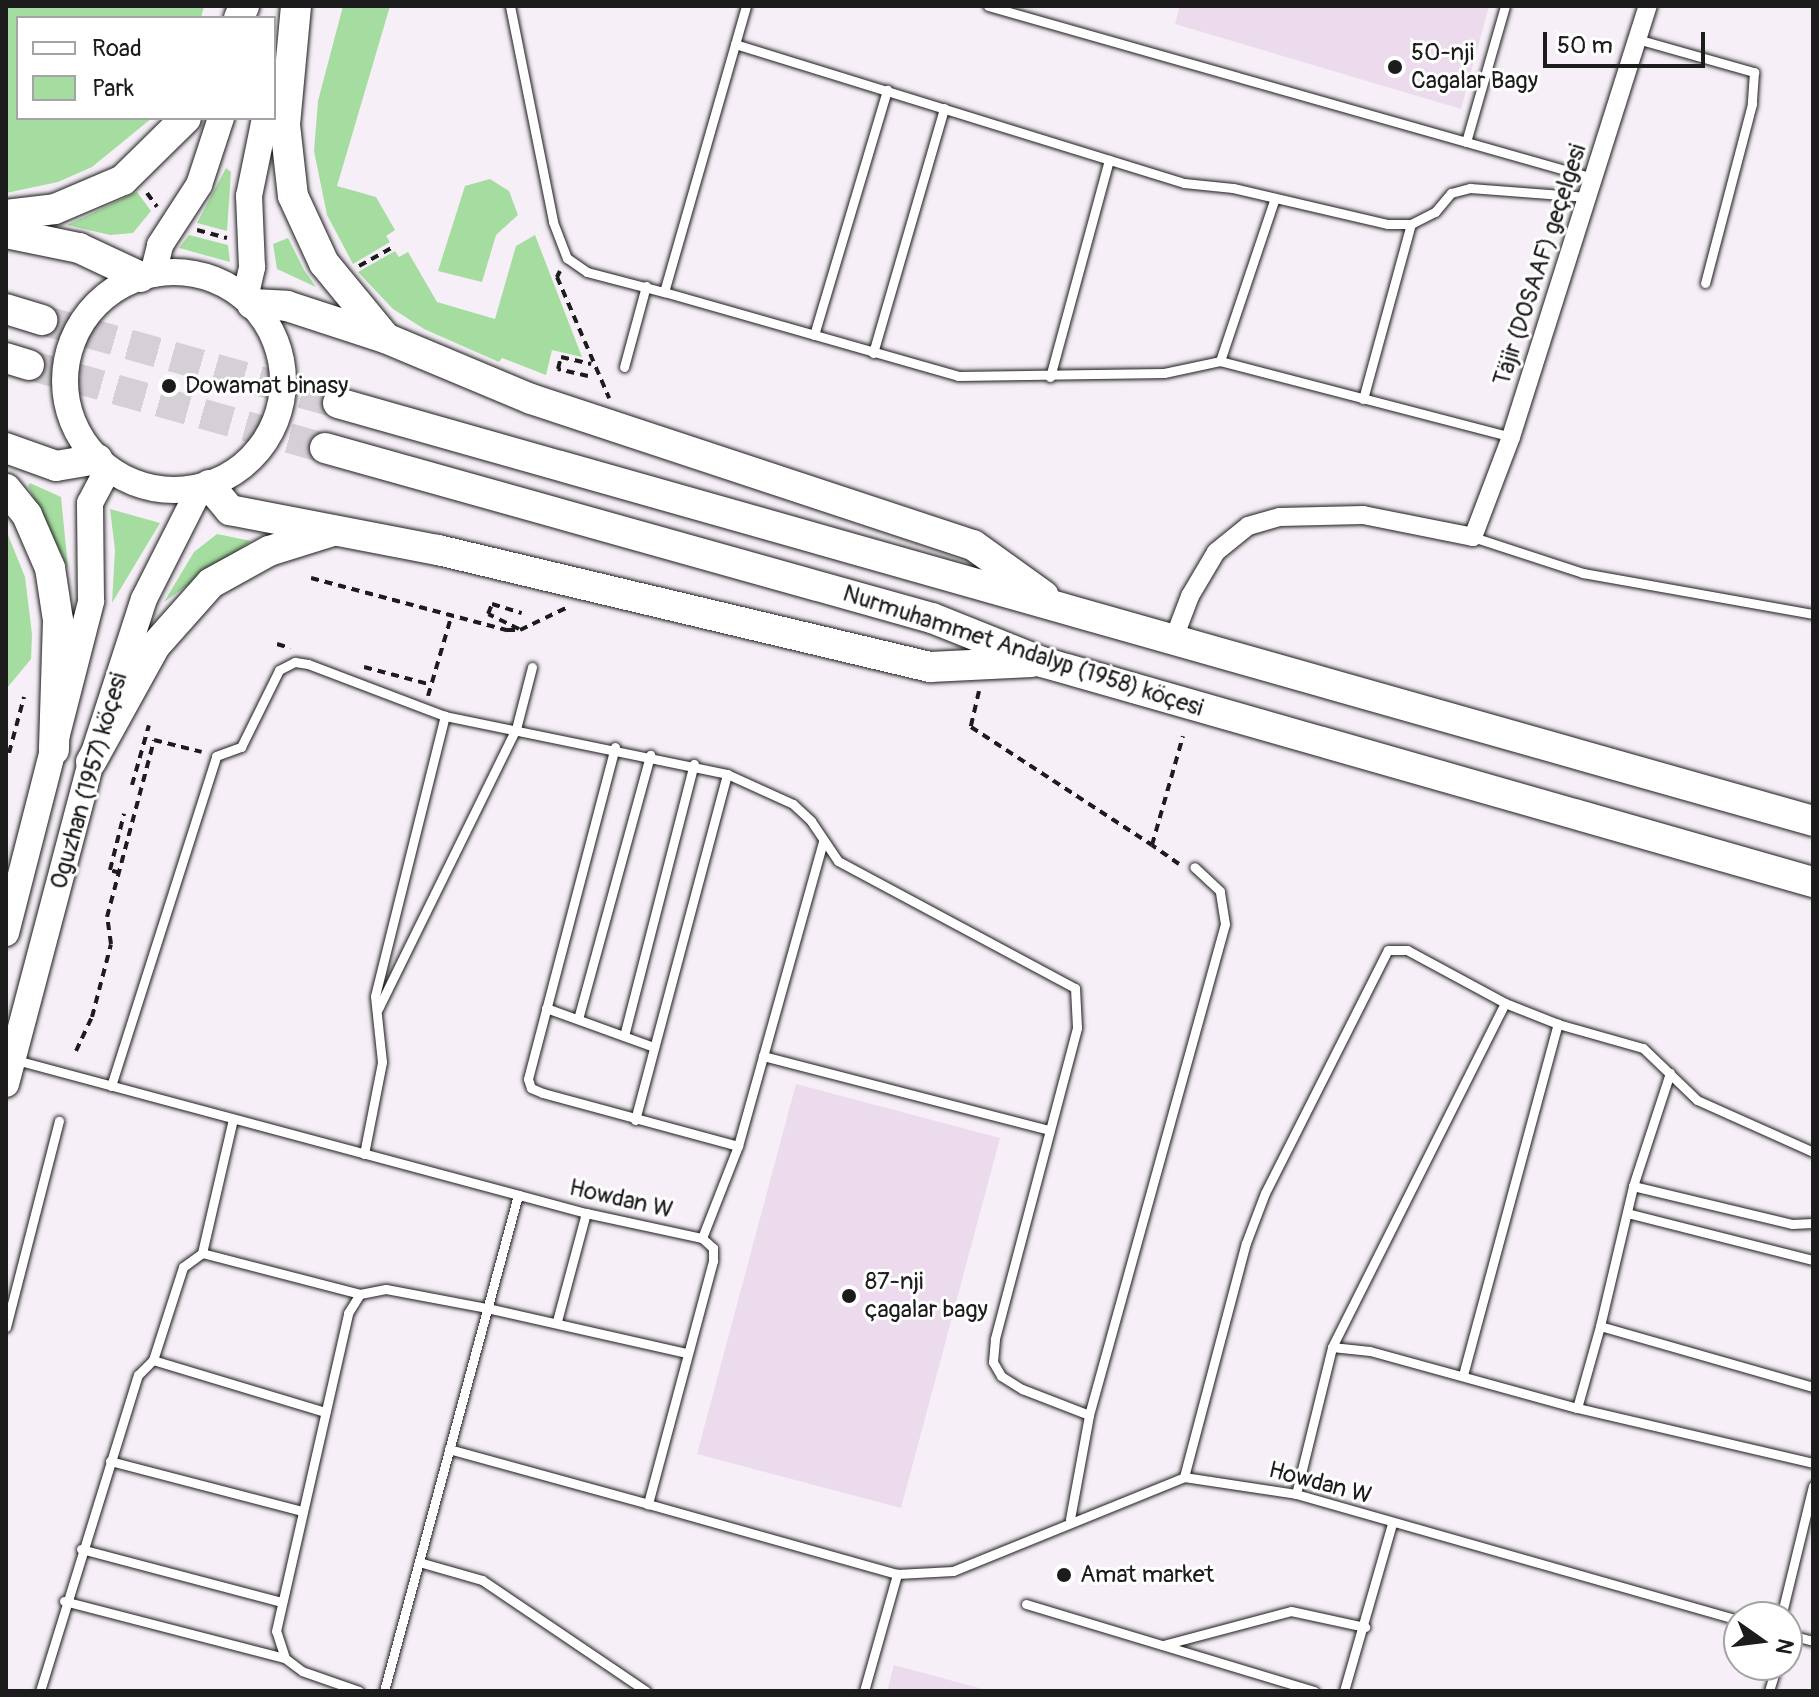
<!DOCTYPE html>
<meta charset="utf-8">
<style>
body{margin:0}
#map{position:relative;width:1819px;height:1697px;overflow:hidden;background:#f6eff7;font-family:Pangolin,sans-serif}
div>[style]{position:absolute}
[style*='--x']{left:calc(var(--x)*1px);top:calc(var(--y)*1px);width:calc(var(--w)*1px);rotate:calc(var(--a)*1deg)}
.built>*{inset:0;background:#ebdbed}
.green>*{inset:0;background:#a5dca0}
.primary-tunnel>*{height:30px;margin-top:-15px;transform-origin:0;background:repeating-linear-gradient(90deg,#d5cfd6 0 30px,transparent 0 45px)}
.path>*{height:4px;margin-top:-2px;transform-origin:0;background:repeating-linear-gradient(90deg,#1c1c1c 0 8px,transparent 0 14px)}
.roads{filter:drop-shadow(0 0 2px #1c1c1c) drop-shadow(0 0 2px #1c1c1c)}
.service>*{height:9px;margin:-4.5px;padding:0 4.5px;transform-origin:4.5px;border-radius:4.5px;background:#fff}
.minor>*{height:18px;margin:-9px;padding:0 9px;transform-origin:9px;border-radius:9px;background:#fff}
.secondary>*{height:26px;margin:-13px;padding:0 13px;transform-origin:13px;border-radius:13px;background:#fff}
.secondary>.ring{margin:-13px;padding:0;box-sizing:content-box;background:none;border:26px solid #fff;border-radius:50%}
.primary>*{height:30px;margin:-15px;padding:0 15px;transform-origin:15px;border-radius:15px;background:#fff}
.dots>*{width:22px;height:22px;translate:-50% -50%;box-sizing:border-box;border:4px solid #fff;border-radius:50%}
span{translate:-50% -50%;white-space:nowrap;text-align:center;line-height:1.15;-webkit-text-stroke:6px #fff;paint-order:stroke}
.poi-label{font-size:24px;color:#1c1c1c}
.left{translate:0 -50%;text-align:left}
.street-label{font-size:24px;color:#1c1c1c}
.frame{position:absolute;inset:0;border:8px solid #1c1c1c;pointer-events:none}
.legend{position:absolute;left:16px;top:16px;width:260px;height:104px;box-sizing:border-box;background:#fff;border:2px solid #a4a4a4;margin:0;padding:10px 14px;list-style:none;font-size:24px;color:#1c1c1c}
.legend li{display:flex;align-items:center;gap:16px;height:40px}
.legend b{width:40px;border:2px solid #a4a4a4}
.north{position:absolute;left:1723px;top:1601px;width:80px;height:80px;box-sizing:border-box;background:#fff;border:2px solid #a4a4a4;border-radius:50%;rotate:104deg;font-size:22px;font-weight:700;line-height:32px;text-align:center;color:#1c1c1c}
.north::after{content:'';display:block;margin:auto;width:28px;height:36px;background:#1c1c1c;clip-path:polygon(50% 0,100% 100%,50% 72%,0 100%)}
.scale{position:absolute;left:1543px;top:32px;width:162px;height:36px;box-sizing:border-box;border:4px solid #1c1c1c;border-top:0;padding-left:10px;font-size:24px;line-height:28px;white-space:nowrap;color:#1c1c1c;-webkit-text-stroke:6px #fff;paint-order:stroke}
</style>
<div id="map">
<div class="built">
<div style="clip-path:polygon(1180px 6px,1489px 6px,1461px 109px,1175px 24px)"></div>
<div style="clip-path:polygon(796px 1084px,1000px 1138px,901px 1508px,697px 1454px)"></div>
<div style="clip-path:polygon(894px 1665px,990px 1691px,887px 1691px)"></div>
</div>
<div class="green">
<div style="clip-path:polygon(6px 6px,204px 6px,201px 18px,18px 18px,18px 118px,152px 118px,92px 167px,58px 182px,6px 193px)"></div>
<div style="clip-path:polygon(343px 6px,390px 6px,337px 186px,376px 197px,395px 230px,386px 236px,390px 242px,353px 264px,327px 215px,314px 151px,318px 101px)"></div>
<div style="clip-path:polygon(226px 168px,231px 172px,227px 231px,197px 223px)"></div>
<div style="clip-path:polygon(490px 179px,509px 191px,518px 215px,496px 235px,482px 282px,438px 271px,465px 186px)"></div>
<div style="clip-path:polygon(137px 192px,151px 211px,133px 233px,110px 235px,67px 225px)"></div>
<div style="clip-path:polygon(189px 235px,228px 245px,230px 262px,179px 248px)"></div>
<div style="clip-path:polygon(535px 235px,582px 357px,552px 350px,546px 375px,502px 358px,499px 362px,424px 329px,393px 309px,358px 272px,395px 251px,399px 257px,408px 252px,437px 302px,495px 319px,516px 246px)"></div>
<div style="clip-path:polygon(288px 238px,304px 270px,316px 287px,277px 269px,273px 244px)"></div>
<div style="clip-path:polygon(30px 483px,61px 497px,68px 568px,28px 486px)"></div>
<div style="clip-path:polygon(110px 509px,160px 523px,112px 603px,115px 550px)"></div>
<div style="clip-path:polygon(6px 530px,25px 577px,32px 634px,31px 659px,7px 688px)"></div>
<div style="clip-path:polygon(217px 534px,251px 541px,164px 602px,194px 552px)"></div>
</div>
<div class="primary-tunnel">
<div style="--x:42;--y:320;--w:307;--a:15.7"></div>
<div style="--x:29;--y:365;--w:307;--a:15.7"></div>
</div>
<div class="path">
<div style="--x:147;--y:193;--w:17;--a:54"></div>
<div style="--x:197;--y:230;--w:31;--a:15"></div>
<div style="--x:359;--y:266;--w:39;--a:-29"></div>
<div style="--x:560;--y:271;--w:7;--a:117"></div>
<div style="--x:557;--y:277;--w:132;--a:66.7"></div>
<div style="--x:588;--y:376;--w:31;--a:-167"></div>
<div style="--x:558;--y:369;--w:12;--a:-76"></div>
<div style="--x:561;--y:357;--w:31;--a:13"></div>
<div style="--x:311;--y:578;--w:203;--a:14.9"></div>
<div style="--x:507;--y:630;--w:13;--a:0"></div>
<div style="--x:520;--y:630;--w:53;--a:-25.6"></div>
<div style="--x:519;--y:629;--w:34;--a:-154"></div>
<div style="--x:488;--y:614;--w:11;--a:-68"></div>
<div style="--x:492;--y:604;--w:31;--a:17"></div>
<div style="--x:277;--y:644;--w:14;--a:17"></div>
<div style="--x:364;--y:667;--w:70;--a:14.8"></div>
<div style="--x:979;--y:691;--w:37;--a:103"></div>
<div style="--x:971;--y:727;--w:216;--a:33.1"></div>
<div style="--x:428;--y:696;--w:85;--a:-73.7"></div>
<div style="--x:9;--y:753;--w:58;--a:-75"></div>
<div style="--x:132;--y:785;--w:62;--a:-74.2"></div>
<div style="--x:1179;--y:864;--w:33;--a:-145"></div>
<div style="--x:1152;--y:845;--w:113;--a:-74.1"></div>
<div style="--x:120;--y:873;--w:10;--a:-163"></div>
<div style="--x:110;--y:870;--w:58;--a:-76"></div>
<div style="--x:76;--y:1051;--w:38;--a:-65"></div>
<div style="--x:92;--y:1017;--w:75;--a:-75.4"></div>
<div style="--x:111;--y:944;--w:27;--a:-98"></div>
<div style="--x:107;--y:917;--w:183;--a:-75.1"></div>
<div style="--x:154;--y:740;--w:49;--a:14"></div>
</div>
<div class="roads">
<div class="service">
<div style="--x:510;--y:6;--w:220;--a:78.7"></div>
<div style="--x:553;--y:222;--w:39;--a:69"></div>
<div style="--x:567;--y:258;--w:24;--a:35"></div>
<div style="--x:587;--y:272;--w:80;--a:14.6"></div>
<div style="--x:664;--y:292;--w:298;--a:-74"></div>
<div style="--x:988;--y:6;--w:629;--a:15.87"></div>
<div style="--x:1637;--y:39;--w:122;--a:15.8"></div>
<div style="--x:1754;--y:72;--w:32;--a:94"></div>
<div style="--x:1752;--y:104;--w:185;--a:104.7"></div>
<div style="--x:735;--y:44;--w:470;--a:17.2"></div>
<div style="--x:1184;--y:183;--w:49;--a:5.8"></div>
<div style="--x:1233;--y:188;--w:159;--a:13.1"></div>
<div style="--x:1388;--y:224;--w:23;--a:0"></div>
<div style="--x:1411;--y:224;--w:27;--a:-27"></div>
<div style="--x:1435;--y:212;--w:25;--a:-50"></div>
<div style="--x:1451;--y:193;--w:20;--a:-15"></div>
<div style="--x:1470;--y:188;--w:118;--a:4.4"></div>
<div style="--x:1466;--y:142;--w:141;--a:-74"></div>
<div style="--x:664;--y:292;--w:306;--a:15.9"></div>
<div style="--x:958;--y:376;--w:206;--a:-0.8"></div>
<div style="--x:1164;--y:373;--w:57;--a:-12.1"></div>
<div style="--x:1220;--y:361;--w:301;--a:14.6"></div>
<div style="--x:814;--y:335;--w:256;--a:-73.4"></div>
<div style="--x:873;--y:353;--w:255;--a:-73.8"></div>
<div style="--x:1220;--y:361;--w:172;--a:-71.4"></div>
<div style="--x:624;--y:367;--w:84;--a:-74.8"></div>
<div style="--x:1050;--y:377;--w:225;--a:-74.8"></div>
<div style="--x:1363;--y:399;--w:181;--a:-74.7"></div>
<div style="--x:1473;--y:537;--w:116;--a:18.1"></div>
<div style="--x:1583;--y:573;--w:234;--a:10.1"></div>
<div style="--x:615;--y:747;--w:343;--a:104.7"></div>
<div style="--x:528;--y:1079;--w:9;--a:72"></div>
<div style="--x:531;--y:1088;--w:13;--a:23"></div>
<div style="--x:543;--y:1093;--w:202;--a:15.2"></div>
<div style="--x:738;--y:1146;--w:99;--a:111.4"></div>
<div style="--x:546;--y:1008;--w:115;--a:19.9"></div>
<div style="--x:378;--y:1009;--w:312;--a:-63.8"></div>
<div style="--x:516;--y:729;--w:64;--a:-75.5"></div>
<div style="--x:578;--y:1019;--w:274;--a:-74.7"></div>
<div style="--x:624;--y:1036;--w:281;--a:-75.6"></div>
<div style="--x:763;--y:1056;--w:296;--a:14.5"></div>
<div style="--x:16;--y:1060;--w:590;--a:15.03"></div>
<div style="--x:586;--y:1213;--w:119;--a:12.2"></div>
<div style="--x:702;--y:1238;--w:15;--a:42"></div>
<div style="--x:713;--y:1248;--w:13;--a:90"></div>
<div style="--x:713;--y:1261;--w:252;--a:105"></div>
<div style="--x:648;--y:1504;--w:259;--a:15.7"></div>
<div style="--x:111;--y:1086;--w:346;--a:-72.3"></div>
<div style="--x:216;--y:756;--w:27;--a:-20"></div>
<div style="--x:241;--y:747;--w:86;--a:-63.7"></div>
<div style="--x:279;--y:670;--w:18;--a:-27"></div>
<div style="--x:295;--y:662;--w:13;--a:9"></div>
<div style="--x:308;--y:664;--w:147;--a:20.8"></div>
<div style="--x:635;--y:1120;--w:358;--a:-75.1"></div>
<div style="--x:738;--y:1146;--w:317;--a:-74.4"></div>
<div style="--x:364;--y:1154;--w:94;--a:-78.9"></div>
<div style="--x:382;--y:1062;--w:66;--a:-96.1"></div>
<div style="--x:375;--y:996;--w:289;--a:-76"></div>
<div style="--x:445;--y:716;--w:288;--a:11.6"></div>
<div style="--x:727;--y:774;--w:72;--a:24.4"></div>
<div style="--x:793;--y:804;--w:25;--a:43"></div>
<div style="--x:811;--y:821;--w:48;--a:56"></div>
<div style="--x:838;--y:861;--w:269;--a:28.2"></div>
<div style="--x:1075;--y:988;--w:40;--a:87.1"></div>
<div style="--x:1077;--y:1028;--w:322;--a:104.8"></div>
<div style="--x:995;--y:1339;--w:23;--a:95"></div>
<div style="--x:993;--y:1362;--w:16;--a:60"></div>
<div style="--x:1001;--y:1376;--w:25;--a:32"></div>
<div style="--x:1022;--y:1389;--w:72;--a:21.2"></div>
<div style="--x:1633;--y:1186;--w:163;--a:13.4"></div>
<div style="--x:1792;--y:1224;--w:21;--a:-3"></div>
<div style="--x:1627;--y:1213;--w:192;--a:14.2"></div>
<div style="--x:202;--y:1253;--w:138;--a:-77"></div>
<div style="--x:557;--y:1321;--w:112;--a:-75"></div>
<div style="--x:1600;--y:1326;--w:144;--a:-76.7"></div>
<div style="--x:1633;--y:1186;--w:119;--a:-71.9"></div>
<div style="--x:6;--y:1327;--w:213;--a:-75.6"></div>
<div style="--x:1332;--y:1347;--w:385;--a:-63.3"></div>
<div style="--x:153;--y:1360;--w:180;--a:16.8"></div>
<div style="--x:1463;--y:1375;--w:364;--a:-74.9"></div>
<div style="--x:1577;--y:1408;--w:242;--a:13.1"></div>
<div style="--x:449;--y:1449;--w:206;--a:15.4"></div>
<div style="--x:110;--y:1461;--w:198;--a:14.6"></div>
<div style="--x:1184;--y:1477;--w:242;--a:-75.2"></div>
<div style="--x:1246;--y:1243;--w:53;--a:-69.2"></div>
<div style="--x:1265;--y:1193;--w:272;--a:-63.2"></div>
<div style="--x:1388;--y:950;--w:19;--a:0"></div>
<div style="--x:1407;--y:950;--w:111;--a:28.4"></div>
<div style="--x:1505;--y:1003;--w:57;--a:21.6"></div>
<div style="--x:1558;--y:1024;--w:88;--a:15.8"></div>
<div style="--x:1643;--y:1048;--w:75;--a:43.9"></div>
<div style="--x:1697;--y:1100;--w:127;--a:24.1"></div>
<div style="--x:1296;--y:1494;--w:151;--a:-76.2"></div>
<div style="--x:1332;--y:1347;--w:38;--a:6"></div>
<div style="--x:1370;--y:1351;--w:215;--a:15.4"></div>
<div style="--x:1577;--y:1408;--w:85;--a:-74.3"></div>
<div style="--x:1600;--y:1326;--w:222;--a:16"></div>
<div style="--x:1070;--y:1519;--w:106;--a:-79.6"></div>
<div style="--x:1089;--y:1415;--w:509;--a:-74.52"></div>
<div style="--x:1225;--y:924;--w:33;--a:-99"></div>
<div style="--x:1220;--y:891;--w:35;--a:-137"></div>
<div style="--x:81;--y:1549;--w:207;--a:14.8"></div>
<div style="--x:419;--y:1562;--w:66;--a:15.9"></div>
<div style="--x:482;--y:1580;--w:198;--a:34.1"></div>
<div style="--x:64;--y:1601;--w:228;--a:14.5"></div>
<div style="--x:1026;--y:1604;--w:301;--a:16.8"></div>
<div style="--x:1781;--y:1617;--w:135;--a:-76.3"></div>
<div style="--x:1787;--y:1634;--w:27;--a:15"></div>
<div style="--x:1163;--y:1645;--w:132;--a:-14.9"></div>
<div style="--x:1291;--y:1611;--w:76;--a:12.2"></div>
<div style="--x:40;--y:1691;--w:331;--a:-72.8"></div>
<div style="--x:138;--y:1375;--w:21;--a:-45"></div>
<div style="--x:153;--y:1360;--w:98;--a:-72.1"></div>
<div style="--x:183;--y:1267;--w:24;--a:-36"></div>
<div style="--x:202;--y:1253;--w:163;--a:14.5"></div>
<div style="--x:359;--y:1691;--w:60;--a:-160.7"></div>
<div style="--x:302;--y:1671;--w:21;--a:-143"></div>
<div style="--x:285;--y:1658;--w:28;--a:-108"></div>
<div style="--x:276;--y:1631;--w:326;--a:-77.2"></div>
<div style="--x:348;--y:1313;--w:22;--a:-58"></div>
<div style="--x:360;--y:1294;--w:26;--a:-11"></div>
<div style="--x:386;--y:1289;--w:103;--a:10.7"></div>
<div style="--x:487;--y:1308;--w:205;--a:12.7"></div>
<div style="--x:384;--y:1691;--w:514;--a:-74.88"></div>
<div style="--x:864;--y:1691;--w:122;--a:-74.2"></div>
<div style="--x:897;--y:1574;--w:56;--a:-3.1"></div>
<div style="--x:953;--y:1571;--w:249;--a:-22.1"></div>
<div style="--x:1184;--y:1477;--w:113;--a:8.6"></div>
<div style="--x:1296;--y:1494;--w:461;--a:15.9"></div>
<div style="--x:1344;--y:1691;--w:174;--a:-74"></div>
<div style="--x:1769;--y:1691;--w:27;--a:-73"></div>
</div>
<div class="minor">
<div style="--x:1174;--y:638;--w:45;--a:-69.1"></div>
<div style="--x:1190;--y:596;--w:51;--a:-59.4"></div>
<div style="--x:1216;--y:552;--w:41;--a:-39.1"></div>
<div style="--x:1248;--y:526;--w:33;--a:-16"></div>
<div style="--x:1280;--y:517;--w:83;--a:-1.4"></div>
<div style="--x:1363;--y:515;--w:112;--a:11.3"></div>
<div style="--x:1473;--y:537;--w:107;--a:-69.2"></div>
<div style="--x:1511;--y:437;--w:452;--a:-72.4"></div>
</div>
<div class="secondary">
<div class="ring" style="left:65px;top:272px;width:192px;height:192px"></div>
<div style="--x:153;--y:274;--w:30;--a:-76"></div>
<div style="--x:160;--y:245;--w:72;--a:-57"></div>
<div style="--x:199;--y:185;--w:71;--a:-71.8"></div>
<div style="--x:245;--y:298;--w:32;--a:-77"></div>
<div style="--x:252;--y:267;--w:71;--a:-92.4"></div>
<div style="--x:249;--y:196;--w:80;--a:-78.4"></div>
<div style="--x:6;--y:933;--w:343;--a:-75.6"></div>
<div style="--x:91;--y:601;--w:98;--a:-90.6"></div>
<div style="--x:90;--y:503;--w:38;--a:-62"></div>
<div style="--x:6;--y:1084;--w:333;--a:-75.2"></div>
<div style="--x:91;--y:762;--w:171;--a:-72"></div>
<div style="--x:144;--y:599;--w:124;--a:-63.2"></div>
</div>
<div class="primary">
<div style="--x:296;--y:6;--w:120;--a:95.3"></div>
<div style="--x:285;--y:125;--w:71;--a:83.6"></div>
<div style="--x:293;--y:196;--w:74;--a:65.2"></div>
<div style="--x:324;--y:263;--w:94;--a:50.6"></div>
<div style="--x:239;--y:18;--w:13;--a:-67"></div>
<div style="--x:6;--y:215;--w:49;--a:-7"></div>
<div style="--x:55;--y:209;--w:74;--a:-23.1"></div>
<div style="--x:123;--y:180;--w:88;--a:-44.5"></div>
<div style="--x:6;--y:233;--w:75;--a:11.6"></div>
<div style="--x:79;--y:248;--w:68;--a:25.1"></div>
<div style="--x:252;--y:304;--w:35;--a:3"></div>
<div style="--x:287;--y:306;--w:103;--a:18.1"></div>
<div style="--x:385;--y:338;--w:158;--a:22.7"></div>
<div style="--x:531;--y:399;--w:465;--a:18.3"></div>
<div style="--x:973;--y:545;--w:87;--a:35.7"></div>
<div style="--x:6;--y:309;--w:38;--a:17"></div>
<div style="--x:6;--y:358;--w:24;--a:17"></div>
<div style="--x:338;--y:403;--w:1533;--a:15.82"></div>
<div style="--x:6;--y:448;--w:53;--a:19.8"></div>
<div style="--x:56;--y:466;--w:42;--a:-9.7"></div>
<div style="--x:325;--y:448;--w:630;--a:15.65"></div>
<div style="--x:932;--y:618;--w:118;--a:21.8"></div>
<div style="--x:1042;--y:662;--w:802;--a:15.93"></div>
<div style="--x:209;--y:485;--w:33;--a:50"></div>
<div style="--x:230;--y:510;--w:212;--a:10.9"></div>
<div style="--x:438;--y:550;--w:506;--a:13.38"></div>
<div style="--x:930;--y:667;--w:102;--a:-2.8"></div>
<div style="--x:6;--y:489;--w:33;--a:51"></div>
<div style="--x:27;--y:515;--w:58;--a:66.5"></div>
<div style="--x:50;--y:568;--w:53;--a:81.3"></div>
<div style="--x:58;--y:620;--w:130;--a:91.8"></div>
<div style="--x:91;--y:762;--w:132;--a:-61.1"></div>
<div style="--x:155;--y:646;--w:84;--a:-48.4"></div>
<div style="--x:211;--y:583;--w:66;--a:-28.9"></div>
<div style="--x:269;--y:551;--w:67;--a:-17.4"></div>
</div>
</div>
<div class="dots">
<div style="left:1395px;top:67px;background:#1c1c1c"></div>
<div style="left:169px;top:386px;background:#1c1c1c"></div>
<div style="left:849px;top:1296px;background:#1c1c1c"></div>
<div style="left:1064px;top:1575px;background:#1c1c1c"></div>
</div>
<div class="poi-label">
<span class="left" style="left:1411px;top:67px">50-nji<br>Cagalar Bagy</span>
<span class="left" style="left:185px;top:386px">Dowamat binasy</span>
<span class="left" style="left:865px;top:1296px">87-nji<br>çagalar bagy</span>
<span class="left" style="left:1080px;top:1575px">Amat market</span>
</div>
<div class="street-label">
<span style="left:1540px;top:265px;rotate:-72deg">Täjir (DOSAAF) geçelgesi</span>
<span style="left:1023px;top:651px;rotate:18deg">Nurmuhammet Andalyp (1958) köçesi</span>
<span style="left:89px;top:781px;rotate:-74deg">Oguzhan (1957) köçesi</span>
<span style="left:621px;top:1199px;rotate:13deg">Howdan W</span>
<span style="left:1320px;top:1483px;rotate:15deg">Howdan W</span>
</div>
<div class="frame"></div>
<ul class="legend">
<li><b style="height:10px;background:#fff"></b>Road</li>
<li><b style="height:22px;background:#a5dca0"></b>Park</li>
</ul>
<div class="north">N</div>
<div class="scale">50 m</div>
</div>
